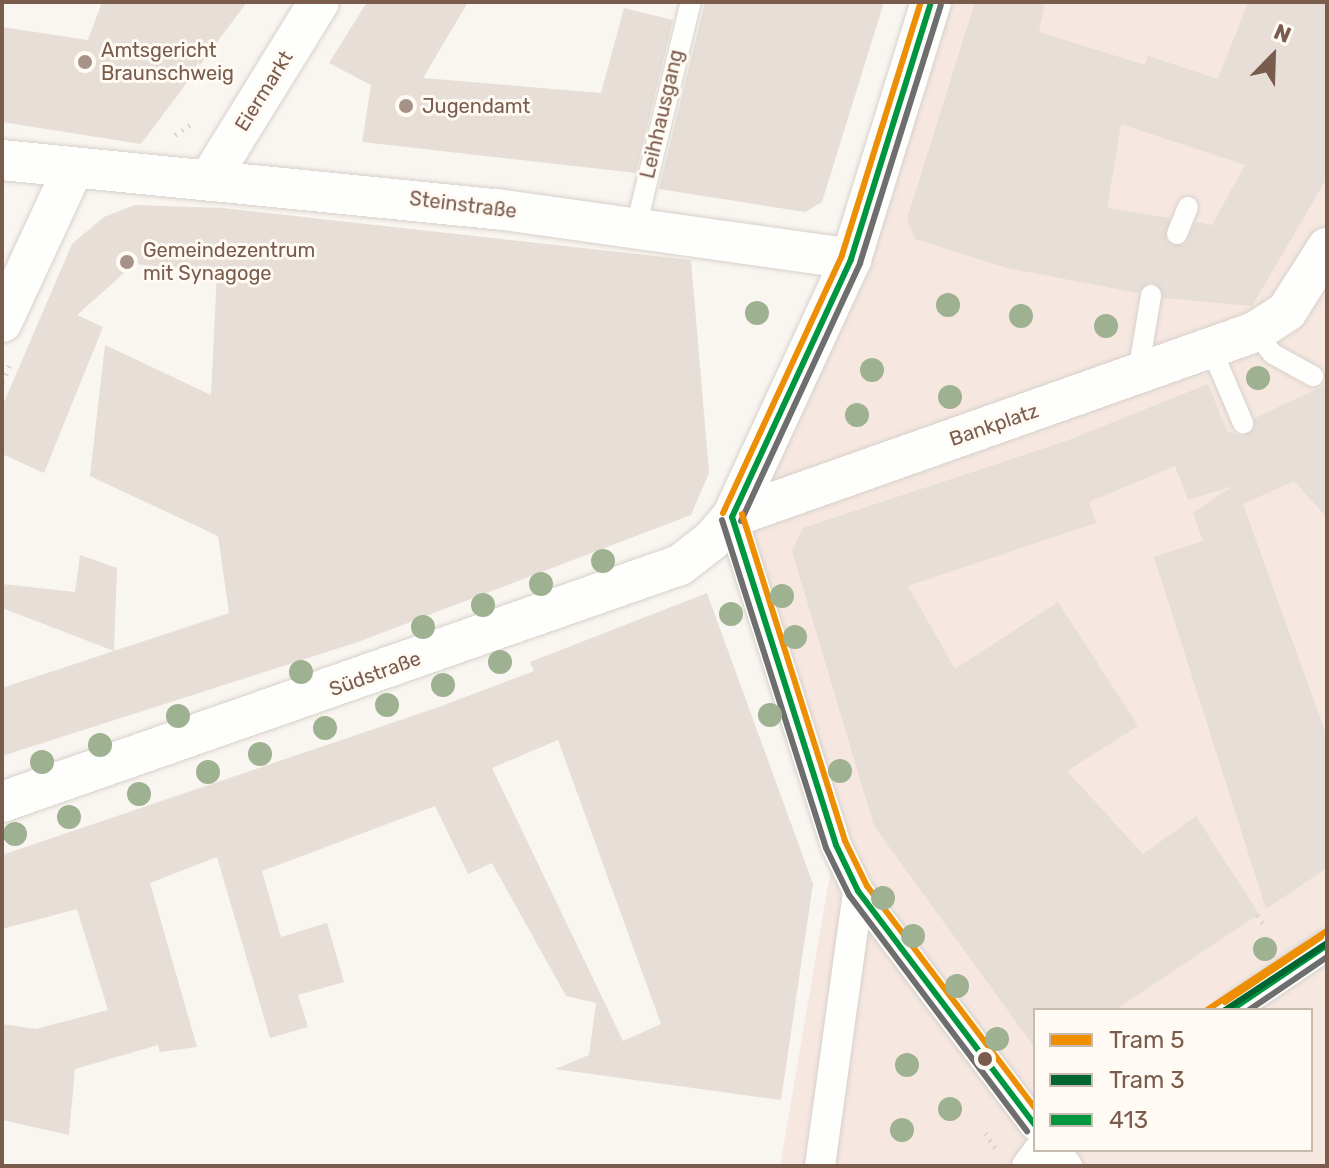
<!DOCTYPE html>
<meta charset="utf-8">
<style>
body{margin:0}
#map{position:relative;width:1329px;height:1168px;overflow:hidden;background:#f9f5f0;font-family:Rubik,sans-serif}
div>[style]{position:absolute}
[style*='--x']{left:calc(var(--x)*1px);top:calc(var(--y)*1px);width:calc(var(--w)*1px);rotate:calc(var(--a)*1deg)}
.commercial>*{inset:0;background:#f6e8e1}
.building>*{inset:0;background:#e6ded7}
.path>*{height:5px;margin-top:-2.5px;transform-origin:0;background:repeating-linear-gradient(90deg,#dcd5d0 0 2px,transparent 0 8px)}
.roads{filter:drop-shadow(0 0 2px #d7d1cb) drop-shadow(0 0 2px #d7d1cb)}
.service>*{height:20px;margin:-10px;padding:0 10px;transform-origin:10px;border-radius:10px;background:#fefefd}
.pedestrian>*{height:30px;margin:-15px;padding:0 15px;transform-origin:15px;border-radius:15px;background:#fefefd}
.minor>*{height:40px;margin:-20px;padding:0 20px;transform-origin:20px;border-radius:20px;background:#fefefd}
.bus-1>*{height:6px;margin:-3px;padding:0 3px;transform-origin:3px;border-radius:3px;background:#009640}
.bus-2>*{height:6px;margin:-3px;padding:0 3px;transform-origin:3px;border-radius:3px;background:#6e6e6e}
.bus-3>*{height:6px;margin:-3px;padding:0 3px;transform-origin:3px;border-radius:3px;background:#ed8f04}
.tram-1>*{height:6px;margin:-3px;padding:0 3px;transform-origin:3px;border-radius:3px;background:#ed8e04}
.tram-2>*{height:6px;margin:-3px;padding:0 3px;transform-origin:3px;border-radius:3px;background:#006531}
.trees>*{width:24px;height:24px;margin:-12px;border-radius:50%;background:#9eb190}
.dots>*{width:22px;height:22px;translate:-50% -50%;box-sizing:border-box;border:4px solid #fffaf3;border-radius:50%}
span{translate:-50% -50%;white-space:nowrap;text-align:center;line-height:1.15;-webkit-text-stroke:6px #fffaf3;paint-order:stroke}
.poi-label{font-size:20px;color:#7a5c4d}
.left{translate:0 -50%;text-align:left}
.street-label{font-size:20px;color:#7a5c4d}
.frame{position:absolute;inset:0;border:4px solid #7a5c4d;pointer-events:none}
.legend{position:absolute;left:1033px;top:1008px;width:280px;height:144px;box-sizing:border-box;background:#fffaf3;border:2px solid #cabbb1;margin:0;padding:10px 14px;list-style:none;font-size:24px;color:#7a5c4d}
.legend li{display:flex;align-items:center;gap:16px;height:40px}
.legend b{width:40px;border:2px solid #cabbb1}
.north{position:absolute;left:1233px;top:16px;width:80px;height:80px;-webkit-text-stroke:6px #fffaf3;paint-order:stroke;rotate:23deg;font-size:22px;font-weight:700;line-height:32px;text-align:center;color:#7a5c4d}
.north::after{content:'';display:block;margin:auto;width:28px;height:36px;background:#7a5c4d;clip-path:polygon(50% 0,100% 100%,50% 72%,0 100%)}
</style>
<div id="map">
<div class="commercial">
<div style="clip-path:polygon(evenodd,931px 2px,1327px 2px,1327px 1166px,780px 1166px,835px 845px,749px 579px,748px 482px,931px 2px,1035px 1010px,1311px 1010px,1311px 1150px,1035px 1150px,1035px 1010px)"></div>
</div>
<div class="building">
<div style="clip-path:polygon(102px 2px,247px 2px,141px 144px,2px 122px,2px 27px,88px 40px)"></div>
<div style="clip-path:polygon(367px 2px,468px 2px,423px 78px,601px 93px,624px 8px,673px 20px,636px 173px,362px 142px,371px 85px,329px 63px)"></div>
<div style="clip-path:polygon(705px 2px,884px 2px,822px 202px,805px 212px,659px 189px)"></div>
<div style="clip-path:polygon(evenodd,975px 2px,1045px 2px,1039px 32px,1145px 65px,1148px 56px,1218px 79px,1248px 2px,1327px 2px,1327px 178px,1252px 306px,1164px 298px,1152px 282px,1138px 293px,1007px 268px,915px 239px,907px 219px,975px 2px,1121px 124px,1245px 165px,1212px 225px,1196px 222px,1184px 245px,1166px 241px,1170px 218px,1107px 208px,1121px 124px)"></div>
<div style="clip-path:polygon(135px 205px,222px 208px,691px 260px,709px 473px,691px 515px,358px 642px,2px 756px,2px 688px,229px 613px,218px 536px,90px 476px,105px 345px,211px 395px,217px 272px,134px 264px,77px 315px,103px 327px,44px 473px,2px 454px,2px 407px,72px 244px,104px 217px)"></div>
<div style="clip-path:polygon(1208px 384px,1227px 431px,1242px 436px,1254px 430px,1255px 418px,1327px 384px,1327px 518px,1294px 481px,1243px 504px,1327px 737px,1327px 868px,1266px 909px,1154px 557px,1203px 541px,1193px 513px,1233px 486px,1188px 500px,1175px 466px,1089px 502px,1096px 523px,908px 586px,955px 669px,1058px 602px,1138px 726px,1067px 771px,1143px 854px,1196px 816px,1259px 914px,1115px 1010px,1035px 1010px,1035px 1048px,874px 826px,792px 551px,803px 528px,1066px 441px)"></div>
<div style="clip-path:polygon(80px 555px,117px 568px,114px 651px,2px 608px,2px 584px,75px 592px)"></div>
<div style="clip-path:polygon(evenodd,707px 593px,813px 884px,781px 1100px,555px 1069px,589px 1055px,596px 1003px,566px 996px,492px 863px,468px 874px,435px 806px,262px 871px,281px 937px,327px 923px,344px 982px,298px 995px,308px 1027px,270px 1038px,217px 857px,150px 883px,197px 1047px,160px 1052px,158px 1045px,75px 1069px,69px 1135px,2px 1120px,2px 1024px,36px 1029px,108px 1010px,77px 909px,2px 929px,2px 855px,436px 708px,534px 671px,530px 662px,707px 593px,558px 740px,661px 1024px,623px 1041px,492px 768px,558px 740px)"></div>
</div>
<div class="path">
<div style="--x:175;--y:135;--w:22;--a:-34"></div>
<div style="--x:2;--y:382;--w:23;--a:-65"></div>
<div style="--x:1257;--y:915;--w:14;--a:54"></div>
<div style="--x:985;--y:1133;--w:21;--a:55"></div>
</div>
<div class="roads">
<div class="service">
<div style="--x:636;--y:227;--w:232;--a:-76.3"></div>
<div style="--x:1177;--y:234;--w:29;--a:-68"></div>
<div style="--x:1255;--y:332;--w:28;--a:51"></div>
<div style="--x:1273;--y:354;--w:46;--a:28.8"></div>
<div style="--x:1211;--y:348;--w:82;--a:66.9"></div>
<div style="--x:1138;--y:373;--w:79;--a:-80.5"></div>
</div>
<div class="pedestrian">
<div style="--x:732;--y:517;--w:344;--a:72.4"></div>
<div style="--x:836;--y:845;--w:51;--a:64.4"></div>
<div style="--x:858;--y:891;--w:293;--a:52.9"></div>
<div style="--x:1231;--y:1010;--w:116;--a:-34.1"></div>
<div style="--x:1054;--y:1150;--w:21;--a:51"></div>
<div style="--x:820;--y:1166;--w:278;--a:-82.1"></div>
<div style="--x:1027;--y:1166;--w:20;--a:-53"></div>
</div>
<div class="minor">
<div style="--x:2;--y:160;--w:497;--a:5.7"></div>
<div style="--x:497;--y:209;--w:358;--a:8"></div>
<div style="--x:209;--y:180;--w:209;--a:-58.3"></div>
<div style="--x:2;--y:322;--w:166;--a:-65.1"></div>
<div style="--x:732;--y:517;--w:555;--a:-19.48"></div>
<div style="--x:1255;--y:332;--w:38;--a:-33"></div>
<div style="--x:1287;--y:311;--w:75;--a:-57.6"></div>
<div style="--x:2;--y:802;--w:718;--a:-19.27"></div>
<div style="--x:680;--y:565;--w:39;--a:-38"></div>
<div style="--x:711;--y:541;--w:32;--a:-49"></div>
<div style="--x:732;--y:517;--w:284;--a:-65.2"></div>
<div style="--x:851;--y:259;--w:269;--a:-72.7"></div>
</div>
</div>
<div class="bus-1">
<div style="--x:732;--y:517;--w:344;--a:72.4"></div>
<div style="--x:836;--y:845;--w:51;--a:64.4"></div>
<div style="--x:858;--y:891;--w:293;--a:52.9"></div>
<div style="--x:732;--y:517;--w:284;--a:-65.2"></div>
<div style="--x:851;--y:259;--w:269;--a:-72.7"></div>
<div style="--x:1231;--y:1010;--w:116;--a:-34.1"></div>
</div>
<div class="bus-2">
<div style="--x:722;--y:520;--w:344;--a:72.4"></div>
<div style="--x:826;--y:848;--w:52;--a:63.9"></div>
<div style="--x:849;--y:895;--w:296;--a:53"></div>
<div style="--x:741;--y:521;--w:284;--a:-65.2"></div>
<div style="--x:860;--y:263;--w:270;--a:-72.6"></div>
<div style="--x:1249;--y:1010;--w:94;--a:-34.2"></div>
</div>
<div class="bus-3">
<div style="--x:723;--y:513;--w:284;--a:-65.2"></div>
<div style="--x:842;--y:255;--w:265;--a:-72.7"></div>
<div style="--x:742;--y:514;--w:343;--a:72.5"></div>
<div style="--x:845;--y:841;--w:50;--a:63.9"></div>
<div style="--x:867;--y:886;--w:278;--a:52.9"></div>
<div style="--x:1225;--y:1002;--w:116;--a:-34.1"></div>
</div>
<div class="tram-1">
<div style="--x:1207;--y:1010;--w:144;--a:-33.4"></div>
</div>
<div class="tram-2">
<div style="--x:1225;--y:1010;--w:122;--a:-33.3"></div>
</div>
<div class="trees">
<div style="left:948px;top:305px"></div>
<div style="left:757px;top:313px"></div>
<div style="left:1021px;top:316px"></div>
<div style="left:1106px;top:326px"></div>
<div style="left:872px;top:370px"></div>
<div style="left:1258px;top:378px"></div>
<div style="left:950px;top:397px"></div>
<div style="left:857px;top:415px"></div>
<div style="left:603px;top:561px"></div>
<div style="left:541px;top:584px"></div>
<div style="left:782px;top:596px"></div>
<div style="left:483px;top:605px"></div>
<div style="left:731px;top:614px"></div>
<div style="left:423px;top:627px"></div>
<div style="left:795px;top:637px"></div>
<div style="left:500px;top:662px"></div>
<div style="left:301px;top:672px"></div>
<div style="left:443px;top:685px"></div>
<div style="left:387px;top:705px"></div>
<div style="left:770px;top:715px"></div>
<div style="left:178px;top:716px"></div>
<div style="left:325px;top:728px"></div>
<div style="left:100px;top:745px"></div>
<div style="left:260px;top:754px"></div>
<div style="left:42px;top:762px"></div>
<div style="left:840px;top:771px"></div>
<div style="left:208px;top:772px"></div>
<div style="left:139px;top:794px"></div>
<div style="left:69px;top:817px"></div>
<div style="left:15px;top:834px"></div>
<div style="left:883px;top:898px"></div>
<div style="left:913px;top:936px"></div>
<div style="left:1265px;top:949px"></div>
<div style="left:957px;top:986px"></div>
<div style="left:997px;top:1039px"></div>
<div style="left:907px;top:1065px"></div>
<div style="left:950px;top:1109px"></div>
<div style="left:902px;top:1130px"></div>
</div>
<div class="dots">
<div style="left:85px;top:62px;background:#a69286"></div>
<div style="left:406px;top:106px;background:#a69286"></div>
<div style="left:127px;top:262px;background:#a69286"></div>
<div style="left:985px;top:1059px;background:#7a5c4d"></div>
</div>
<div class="poi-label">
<span class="left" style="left:101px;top:62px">Amtsgericht<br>Braunschweig</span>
<span class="left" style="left:422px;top:106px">Jugendamt</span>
<span class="left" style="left:143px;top:262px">Gemeindezentrum<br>mit Synagoge</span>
</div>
<div class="street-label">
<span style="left:264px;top:91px;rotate:-58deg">Eiermarkt</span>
<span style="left:662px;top:114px;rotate:-77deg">Leihhausgang</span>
<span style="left:463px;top:205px;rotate:7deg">Steinstraße</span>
<span style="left:994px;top:425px;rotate:-19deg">Bankplatz</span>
<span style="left:375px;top:674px;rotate:-20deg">Südstraße</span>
</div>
<div class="frame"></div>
<ul class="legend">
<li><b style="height:10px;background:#ed8e04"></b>Tram 5</li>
<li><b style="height:10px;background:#006531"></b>Tram 3</li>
<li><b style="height:10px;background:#009640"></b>413</li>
</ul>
<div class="north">N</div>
</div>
